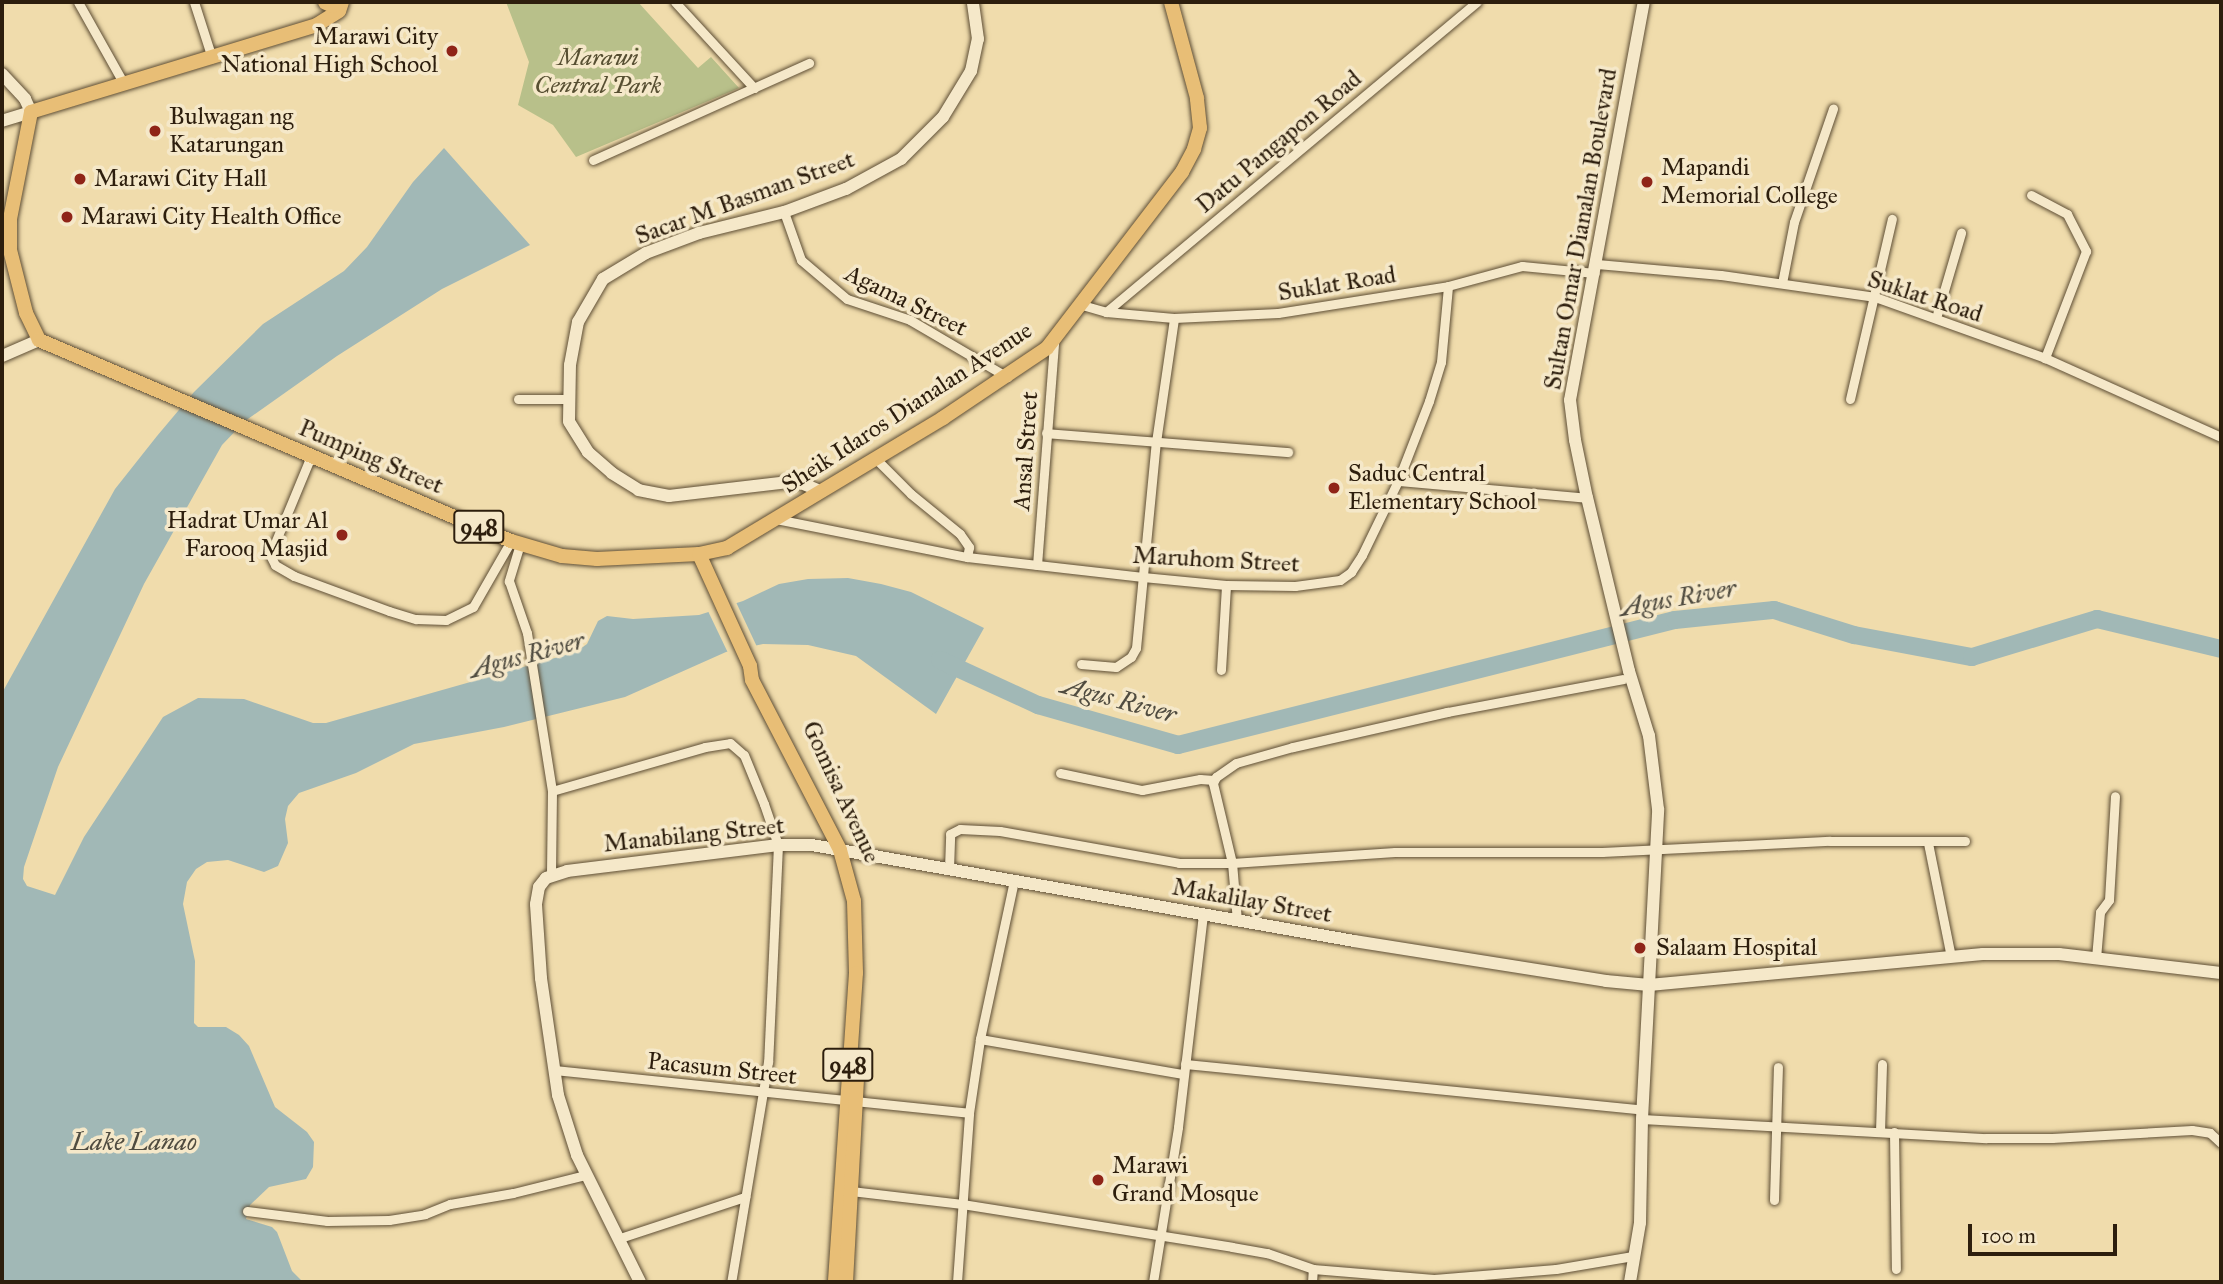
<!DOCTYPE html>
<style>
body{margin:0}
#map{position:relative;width:2223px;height:1284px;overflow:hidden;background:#f0dcac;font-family:"IM FELL Great Primer",serif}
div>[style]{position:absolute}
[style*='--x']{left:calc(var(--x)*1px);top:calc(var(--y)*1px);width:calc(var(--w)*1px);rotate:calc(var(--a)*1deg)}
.green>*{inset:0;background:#b8c08a}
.water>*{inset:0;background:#a1b8b6}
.pier>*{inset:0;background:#f0dcac}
.river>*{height:18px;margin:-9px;padding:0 9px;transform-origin:9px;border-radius:9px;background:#a1b8b6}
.roads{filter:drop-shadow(0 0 2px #5e4e35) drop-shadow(0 0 2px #5e4e35)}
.street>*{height:9px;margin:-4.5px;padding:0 4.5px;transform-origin:4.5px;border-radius:4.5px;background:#f5e8c9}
.secondary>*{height:12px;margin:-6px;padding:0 6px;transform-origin:6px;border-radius:6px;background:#f5e8c9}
.primary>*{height:14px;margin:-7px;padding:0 7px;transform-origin:7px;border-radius:7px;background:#e8be76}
.highway>*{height:16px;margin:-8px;padding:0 8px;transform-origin:8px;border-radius:8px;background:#e8be76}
.dots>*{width:19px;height:19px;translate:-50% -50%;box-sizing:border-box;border:4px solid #f5e8c9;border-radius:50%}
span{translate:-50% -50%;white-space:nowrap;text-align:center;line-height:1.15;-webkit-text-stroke:7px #f5e8c9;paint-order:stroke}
.shield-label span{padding:2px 5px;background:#f5e8c9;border:2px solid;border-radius:5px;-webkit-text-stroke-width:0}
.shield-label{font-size:23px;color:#2d1e0d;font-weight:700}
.poi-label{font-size:24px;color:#2d1e0d}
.right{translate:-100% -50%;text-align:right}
.left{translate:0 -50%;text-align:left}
.park-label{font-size:24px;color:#574f32;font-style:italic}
.street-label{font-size:24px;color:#2d1e0d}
.water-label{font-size:26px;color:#504c40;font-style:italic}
.frame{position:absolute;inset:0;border:4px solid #2d1e0d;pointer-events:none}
.scale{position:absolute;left:1968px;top:1224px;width:149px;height:32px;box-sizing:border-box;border:4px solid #2d1e0d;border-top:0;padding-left:9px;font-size:21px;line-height:24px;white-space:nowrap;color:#2d1e0d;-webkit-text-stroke:5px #f5e8c9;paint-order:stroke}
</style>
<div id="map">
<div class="green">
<div style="clip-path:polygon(506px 2px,638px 2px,698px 68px,711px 57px,739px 88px,576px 157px,553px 125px,518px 105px,529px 62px)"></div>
</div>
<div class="water">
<div style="clip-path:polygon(444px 148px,530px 245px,442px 289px,337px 356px,245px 421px,222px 445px,144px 584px,58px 767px,24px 867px,23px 879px,27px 886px,55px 895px,84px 837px,163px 717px,198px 698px,244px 699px,313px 723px,326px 723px,576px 652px,587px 644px,598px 621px,607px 616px,633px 619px,699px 615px,743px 601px,779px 584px,808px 579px,848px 578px,881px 584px,911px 592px,984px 628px,936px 714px,856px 656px,808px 645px,763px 644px,726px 652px,625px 697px,504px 727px,414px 744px,356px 773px,299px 793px,288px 806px,285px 819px,288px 843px,278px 866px,264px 872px,228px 860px,207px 862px,196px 869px,187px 882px,183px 904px,195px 961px,194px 1023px,198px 1027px,226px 1027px,239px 1035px,249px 1046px,275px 1107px,307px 1132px,314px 1142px,313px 1167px,306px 1179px,269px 1187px,250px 1205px,246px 1219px,272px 1227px,277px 1232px,292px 1271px,303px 1282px,2px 1282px,2px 693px,115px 489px,157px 436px,194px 392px,263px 324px,344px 271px,367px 247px,413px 182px)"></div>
</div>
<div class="pier">
<div style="clip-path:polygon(735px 600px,758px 649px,729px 655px,707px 609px)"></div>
</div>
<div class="river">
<div style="--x:940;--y:660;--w:108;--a:24.7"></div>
<div style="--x:1038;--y:705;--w:146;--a:15.9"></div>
<div style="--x:1178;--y:745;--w:512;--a:-14.12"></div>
<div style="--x:1675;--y:620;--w:100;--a:-5.8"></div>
<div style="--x:1774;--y:610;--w:84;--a:17.4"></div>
<div style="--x:1854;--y:635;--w:120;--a:10.6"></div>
<div style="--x:1972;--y:657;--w:131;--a:-16.9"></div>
<div style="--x:2097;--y:619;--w:128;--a:13.6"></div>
</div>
<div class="roads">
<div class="street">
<div style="--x:78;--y:2;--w:94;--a:60.7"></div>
<div style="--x:194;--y:2;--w:59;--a:72.2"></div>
<div style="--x:675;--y:2;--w:117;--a:47.4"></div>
<div style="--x:593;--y:160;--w:237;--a:-24.2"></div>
<div style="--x:2031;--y:195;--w:41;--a:27.8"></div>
<div style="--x:2067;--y:214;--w:42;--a:62.8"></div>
<div style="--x:2086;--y:251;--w:115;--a:111"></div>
<div style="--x:784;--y:212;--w:51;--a:70.5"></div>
<div style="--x:801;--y:260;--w:60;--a:40.3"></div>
<div style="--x:847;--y:299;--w:66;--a:18.4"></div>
<div style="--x:910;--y:320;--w:113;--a:30.4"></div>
<div style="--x:1597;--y:264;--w:124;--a:5.1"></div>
<div style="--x:1721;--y:275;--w:156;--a:8.1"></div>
<div style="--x:1875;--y:297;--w:181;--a:19.7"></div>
<div style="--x:2045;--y:358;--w:193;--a:24.2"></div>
<div style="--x:1782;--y:283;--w:62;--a:-78.9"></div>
<div style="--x:1794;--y:222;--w:120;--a:-71"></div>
<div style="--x:1082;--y:305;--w:25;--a:16"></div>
<div style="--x:1106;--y:312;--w:68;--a:5"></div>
<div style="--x:1174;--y:318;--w:104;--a:-2.8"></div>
<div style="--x:1278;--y:313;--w:172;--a:-9"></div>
<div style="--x:1448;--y:286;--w:77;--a:-15.1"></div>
<div style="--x:1522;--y:266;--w:73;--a:5.5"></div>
<div style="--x:1106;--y:312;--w:483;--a:-39.9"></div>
<div style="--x:1936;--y:318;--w:89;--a:-73.6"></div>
<div style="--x:518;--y:399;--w:51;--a:0"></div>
<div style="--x:1850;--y:399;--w:185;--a:-76.9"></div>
<div style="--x:1046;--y:433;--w:243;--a:4.5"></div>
<div style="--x:311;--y:456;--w:107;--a:112.5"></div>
<div style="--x:270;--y:555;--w:11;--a:63"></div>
<div style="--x:275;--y:565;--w:22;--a:30"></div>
<div style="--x:294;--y:576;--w:101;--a:20.2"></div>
<div style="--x:389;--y:611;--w:28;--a:17"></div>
<div style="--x:416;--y:619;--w:30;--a:2"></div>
<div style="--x:446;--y:620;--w:30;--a:-26"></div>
<div style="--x:473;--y:607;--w:76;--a:-60.1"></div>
<div style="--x:876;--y:459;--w:49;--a:45"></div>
<div style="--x:911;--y:494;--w:63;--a:39.2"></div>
<div style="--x:960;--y:534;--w:16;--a:55"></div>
<div style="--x:969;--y:547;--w:10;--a:101"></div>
<div style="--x:1398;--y:481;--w:190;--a:5.1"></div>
<div style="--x:776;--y:519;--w:195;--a:11.3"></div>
<div style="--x:967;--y:557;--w:177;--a:6.5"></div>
<div style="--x:1143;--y:577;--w:83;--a:5.5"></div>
<div style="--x:1226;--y:585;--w:69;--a:0.8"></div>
<div style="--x:1295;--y:586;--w:45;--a:-7.6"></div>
<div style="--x:1340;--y:580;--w:14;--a:-36"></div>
<div style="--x:1351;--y:572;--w:20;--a:-57"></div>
<div style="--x:1362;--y:555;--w:82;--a:-64.1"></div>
<div style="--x:1398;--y:481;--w:86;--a:-68.8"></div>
<div style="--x:1429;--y:401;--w:41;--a:-72.9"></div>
<div style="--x:1441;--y:362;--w:76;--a:-84.7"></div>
<div style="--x:520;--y:544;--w:39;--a:107"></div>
<div style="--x:509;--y:581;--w:55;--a:70.9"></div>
<div style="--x:527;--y:633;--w:160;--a:81"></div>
<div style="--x:552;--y:791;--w:84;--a:90.7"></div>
<div style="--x:1037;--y:565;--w:224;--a:-85.6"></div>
<div style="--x:1081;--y:664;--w:35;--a:5"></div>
<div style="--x:1116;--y:667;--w:18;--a:-34"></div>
<div style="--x:1131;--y:657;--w:10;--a:-61"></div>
<div style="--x:1136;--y:648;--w:207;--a:-84.5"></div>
<div style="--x:1156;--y:442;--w:125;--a:-81.7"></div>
<div style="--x:1221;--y:670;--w:85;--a:-86.6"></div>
<div style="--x:1060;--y:773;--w:84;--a:11.7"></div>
<div style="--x:1142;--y:790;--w:59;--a:-10.7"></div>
<div style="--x:1200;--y:779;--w:14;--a:4"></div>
<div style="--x:552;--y:791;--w:159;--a:-16"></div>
<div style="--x:705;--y:747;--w:25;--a:-9"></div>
<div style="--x:730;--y:743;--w:18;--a:41"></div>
<div style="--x:744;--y:755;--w:53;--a:67.8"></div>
<div style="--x:764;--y:804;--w:43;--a:71.1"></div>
<div style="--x:778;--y:845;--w:217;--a:92.6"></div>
<div style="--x:768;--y:1062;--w:223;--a:99.5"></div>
<div style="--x:1928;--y:843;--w:116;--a:78.6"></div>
<div style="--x:949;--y:869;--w:35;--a:-88"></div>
<div style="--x:950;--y:834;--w:11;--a:-27"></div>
<div style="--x:960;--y:829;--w:40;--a:2.9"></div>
<div style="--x:1000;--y:831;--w:182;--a:10.1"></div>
<div style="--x:1179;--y:863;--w:53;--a:0"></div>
<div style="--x:1232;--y:863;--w:82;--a:-103.4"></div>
<div style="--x:1213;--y:783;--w:7;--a:-63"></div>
<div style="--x:1216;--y:777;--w:24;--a:-35"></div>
<div style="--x:1236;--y:763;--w:59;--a:-15.7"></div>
<div style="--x:1293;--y:747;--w:158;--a:-12.8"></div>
<div style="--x:1447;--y:712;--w:179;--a:-10.6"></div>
<div style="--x:1237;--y:921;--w:58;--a:-94.9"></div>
<div style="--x:1232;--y:863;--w:163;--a:-3.9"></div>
<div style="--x:1395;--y:852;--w:207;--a:0"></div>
<div style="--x:1602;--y:852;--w:228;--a:-2.8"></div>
<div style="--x:1830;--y:841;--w:135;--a:0"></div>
<div style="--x:2096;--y:958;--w:46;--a:-85"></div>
<div style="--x:2100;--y:912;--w:15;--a:-53"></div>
<div style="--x:2109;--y:900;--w:104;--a:-86.7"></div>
<div style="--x:980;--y:1039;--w:206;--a:9.8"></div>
<div style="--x:1185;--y:1064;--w:459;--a:5.7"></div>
<div style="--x:554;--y:1070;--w:417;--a:5.9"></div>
<div style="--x:1642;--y:1119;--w:345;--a:3.2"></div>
<div style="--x:1986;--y:1138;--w:66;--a:0"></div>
<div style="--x:2052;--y:1138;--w:140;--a:-3.3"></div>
<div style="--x:2192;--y:1130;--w:18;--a:9"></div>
<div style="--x:2210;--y:1133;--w:15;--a:42"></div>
<div style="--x:1880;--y:1132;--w:68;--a:-88.3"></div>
<div style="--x:1894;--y:1132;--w:137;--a:89.2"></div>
<div style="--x:851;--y:1191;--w:112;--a:6.7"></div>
<div style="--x:962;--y:1204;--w:273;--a:9"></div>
<div style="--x:1232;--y:1247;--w:36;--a:10"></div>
<div style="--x:1267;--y:1253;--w:49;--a:19.2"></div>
<div style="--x:1313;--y:1269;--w:121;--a:4.7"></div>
<div style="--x:1434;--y:1279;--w:122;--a:-4.7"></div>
<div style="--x:1556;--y:1269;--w:78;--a:-9.6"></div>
<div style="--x:1774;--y:1200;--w:133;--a:-88.3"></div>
<div style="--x:247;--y:1211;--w:81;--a:7.1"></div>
<div style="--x:327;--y:1221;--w:62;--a:-0.9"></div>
<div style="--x:389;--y:1220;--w:36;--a:-9"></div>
<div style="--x:425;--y:1214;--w:27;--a:-22"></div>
<div style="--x:450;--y:1204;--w:64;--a:-9.9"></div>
<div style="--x:513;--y:1193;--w:74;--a:-14"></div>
<div style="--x:620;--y:1238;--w:132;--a:-18.2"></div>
<div style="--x:957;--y:1282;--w:169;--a:-85.9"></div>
<div style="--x:969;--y:1113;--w:75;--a:-81.5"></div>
<div style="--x:980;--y:1039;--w:162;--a:-77.9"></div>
<div style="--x:1153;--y:1282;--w:157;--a:-80.8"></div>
<div style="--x:1178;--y:1127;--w:214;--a:-83.3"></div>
<div style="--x:1312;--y:1282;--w:13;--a:-86"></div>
</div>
<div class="secondary">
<div style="--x:2;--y:74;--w:34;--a:47"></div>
<div style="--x:25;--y:99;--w:14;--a:65"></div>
<div style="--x:31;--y:112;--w:30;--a:163"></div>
<div style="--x:2;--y:356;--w:40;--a:-23.4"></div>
<div style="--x:820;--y:491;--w:25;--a:-157"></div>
<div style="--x:797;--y:481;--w:129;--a:173.3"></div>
<div style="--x:669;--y:496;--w:31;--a:-169"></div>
<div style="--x:639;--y:490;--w:32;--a:-148"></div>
<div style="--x:612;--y:473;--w:32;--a:-139"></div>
<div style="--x:588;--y:452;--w:36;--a:-122"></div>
<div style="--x:569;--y:421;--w:56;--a:-89"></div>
<div style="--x:570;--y:365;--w:44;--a:-79.5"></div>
<div style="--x:578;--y:322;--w:50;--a:-59.8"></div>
<div style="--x:603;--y:279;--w:50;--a:-31.2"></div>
<div style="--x:646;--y:253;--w:57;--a:-20.7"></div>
<div style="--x:699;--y:233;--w:88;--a:-13.9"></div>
<div style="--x:784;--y:212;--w:66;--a:-20.4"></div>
<div style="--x:846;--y:189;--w:63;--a:-28.6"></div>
<div style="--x:901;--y:159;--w:59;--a:-45"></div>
<div style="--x:943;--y:117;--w:54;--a:-58.7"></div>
<div style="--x:971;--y:71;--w:33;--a:-78"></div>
<div style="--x:978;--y:39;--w:37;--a:-98"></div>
<div style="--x:640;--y:1282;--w:142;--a:-116.4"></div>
<div style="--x:577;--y:1155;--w:63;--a:-107.6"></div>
<div style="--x:558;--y:1095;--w:118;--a:-98.3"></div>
<div style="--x:541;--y:978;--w:74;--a:-93.9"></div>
<div style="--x:536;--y:904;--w:17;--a:-80"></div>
<div style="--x:539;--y:887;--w:11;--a:-52"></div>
<div style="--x:546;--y:878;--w:22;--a:-18"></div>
<div style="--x:567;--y:871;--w:213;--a:-7"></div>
<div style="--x:778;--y:845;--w:34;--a:0"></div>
<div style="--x:812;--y:845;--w:550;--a:10.04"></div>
<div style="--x:1354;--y:941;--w:255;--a:9"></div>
<div style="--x:1606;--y:981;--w:43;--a:5.3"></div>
<div style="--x:1649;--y:985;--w:335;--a:-5.3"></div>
<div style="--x:1983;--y:954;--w:76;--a:0"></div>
<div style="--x:2059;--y:954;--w:163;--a:6.7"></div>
<div style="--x:1630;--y:1282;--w:60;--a:-80.4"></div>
<div style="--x:1640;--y:1223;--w:104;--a:-88.9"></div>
<div style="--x:1642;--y:1119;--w:310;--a:-87"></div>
<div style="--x:1658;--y:809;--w:74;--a:-97"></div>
<div style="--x:1649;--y:736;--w:68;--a:-107.1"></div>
<div style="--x:1629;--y:671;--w:178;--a:-103.6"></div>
<div style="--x:1587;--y:498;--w:59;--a:-101.7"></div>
<div style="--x:1575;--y:440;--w:40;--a:-97.1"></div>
<div style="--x:1570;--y:400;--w:405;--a:-79.5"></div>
</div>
<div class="primary">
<div style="--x:342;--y:2;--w:9;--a:108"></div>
<div style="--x:339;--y:11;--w:26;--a:148"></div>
<div style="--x:317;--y:25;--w:299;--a:163.1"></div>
<div style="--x:31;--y:112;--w:109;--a:101.1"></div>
<div style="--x:10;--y:219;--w:31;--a:90"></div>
<div style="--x:10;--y:250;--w:65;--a:75.7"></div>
<div style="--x:26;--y:313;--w:30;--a:64"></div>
<div style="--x:39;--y:340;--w:513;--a:23.07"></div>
<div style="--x:511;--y:541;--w:53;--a:16.4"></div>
<div style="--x:562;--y:556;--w:35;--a:5"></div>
<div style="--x:597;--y:559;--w:102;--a:-2.8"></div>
<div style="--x:699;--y:554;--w:29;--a:-12"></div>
<div style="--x:727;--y:548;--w:252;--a:-31"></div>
<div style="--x:943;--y:418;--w:125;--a:-33.9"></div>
<div style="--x:1047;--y:348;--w:222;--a:-52.5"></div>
<div style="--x:1182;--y:172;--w:26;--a:-62"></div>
<div style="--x:1194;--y:149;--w:22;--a:-74"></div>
<div style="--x:1200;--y:128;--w:30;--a:-96"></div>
<div style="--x:1197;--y:98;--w:99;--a:-105.2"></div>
<div style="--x:699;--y:554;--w:123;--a:65.5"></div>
<div style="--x:750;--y:666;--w:14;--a:82"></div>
<div style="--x:752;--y:680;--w:191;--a:62.6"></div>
<div style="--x:840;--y:850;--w:53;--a:74.6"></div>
<div style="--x:854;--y:901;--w:72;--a:88.4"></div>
<div style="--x:856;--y:973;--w:310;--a:93.9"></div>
<div style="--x:846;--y:1282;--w:222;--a:-86.9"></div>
</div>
<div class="highway">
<div style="--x:326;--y:2;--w:8;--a:23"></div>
<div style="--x:333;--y:5;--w:8;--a:-23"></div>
</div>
</div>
<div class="dots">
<div style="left:452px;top:51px;background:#8f2418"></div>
<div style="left:155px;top:131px;background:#8f2418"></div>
<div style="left:80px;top:179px;background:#8f2418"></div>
<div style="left:1647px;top:182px;background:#8f2418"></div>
<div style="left:67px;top:217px;background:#8f2418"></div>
<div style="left:1334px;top:488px;background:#8f2418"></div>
<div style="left:342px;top:535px;background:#8f2418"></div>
<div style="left:1640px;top:948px;background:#8f2418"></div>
<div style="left:1098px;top:1180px;background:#8f2418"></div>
</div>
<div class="shield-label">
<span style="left:479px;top:527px">948</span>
<span style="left:848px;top:1065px">948</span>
</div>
<div class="poi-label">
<span class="right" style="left:438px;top:51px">Marawi City<br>National High School</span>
<span class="left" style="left:169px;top:131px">Bulwagan ng<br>Katarungan</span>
<span class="left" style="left:1661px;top:182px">Mapandi<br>Memorial College</span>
<span class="left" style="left:94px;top:179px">Marawi City Hall</span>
<span class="left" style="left:81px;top:217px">Marawi City Health Office</span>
<span class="left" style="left:1348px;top:488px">Saduc Central<br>Elementary School</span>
<span class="right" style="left:328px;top:535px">Hadrat Umar Al<br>Farooq Masjid</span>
<span class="left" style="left:1656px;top:948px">Salaam Hospital</span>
<span class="left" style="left:1112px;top:1180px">Marawi<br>Grand Mosque</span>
</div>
<div class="park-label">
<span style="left:598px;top:72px">Marawi<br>Central Park</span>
</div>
<div class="street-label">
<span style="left:1279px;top:142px;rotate:-40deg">Datu Pangapon Road</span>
<span style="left:745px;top:198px;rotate:-20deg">Sacar M Basman Street</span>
<span style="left:1581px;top:229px;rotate:-80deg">Sultan Omar Dianalan Boulevard</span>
<span style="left:1337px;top:284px;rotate:-9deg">Suklat Road</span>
<span style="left:1925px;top:297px;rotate:18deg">Suklat Road</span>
<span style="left:906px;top:301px;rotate:26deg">Agama Street</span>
<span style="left:907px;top:408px;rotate:-33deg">Sheik Idaros Dianalan Avenue</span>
<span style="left:1026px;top:451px;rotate:-86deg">Ansal Street</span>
<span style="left:371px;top:457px;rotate:23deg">Pumping Street</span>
<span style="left:1216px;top:560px;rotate:3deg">Maruhom Street</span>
<span style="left:841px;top:792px;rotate:65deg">Gomisa Avenue</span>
<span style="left:694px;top:835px;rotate:-6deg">Manabilang Street</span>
<span style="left:1252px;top:901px;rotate:10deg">Makalilay Street</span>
<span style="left:722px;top:1069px;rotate:6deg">Pacasum Street</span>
</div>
<div class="water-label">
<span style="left:1678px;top:598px;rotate:-10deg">Agus River</span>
<span style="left:527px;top:655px;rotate:-15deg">Agus River</span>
<span style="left:1119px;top:700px;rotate:15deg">Agus River</span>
<span style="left:134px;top:1142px">Lake Lanao</span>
</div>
<div class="frame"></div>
<div class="scale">100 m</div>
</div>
